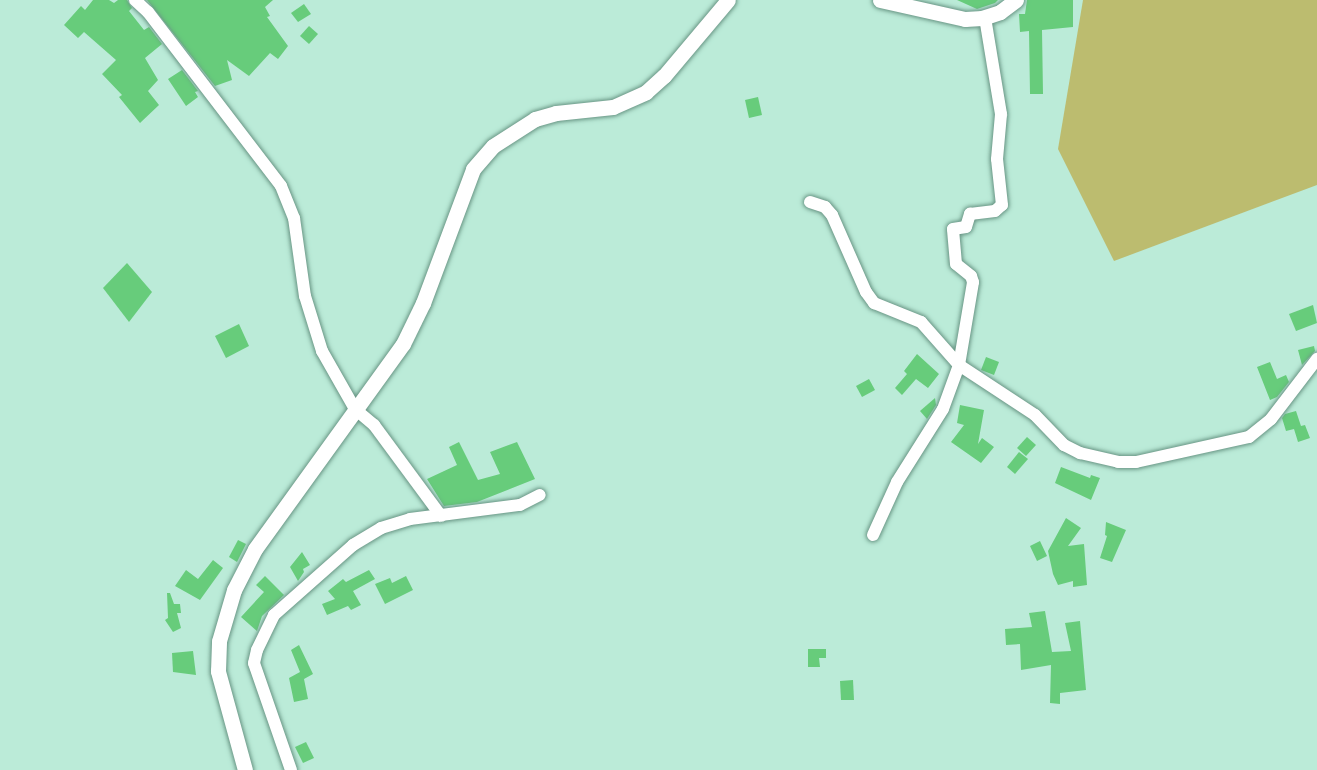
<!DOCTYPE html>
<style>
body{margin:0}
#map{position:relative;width:1317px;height:770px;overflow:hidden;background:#bbebd8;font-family:"Space Grotesk",sans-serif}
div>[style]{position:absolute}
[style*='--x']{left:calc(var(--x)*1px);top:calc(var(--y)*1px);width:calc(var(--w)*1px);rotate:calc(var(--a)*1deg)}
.green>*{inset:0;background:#bcbc6f}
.building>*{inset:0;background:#67cc7b}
.roads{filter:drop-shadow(0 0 2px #689584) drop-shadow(0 0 2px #689584)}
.minor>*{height:12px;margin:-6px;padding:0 6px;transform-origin:6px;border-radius:6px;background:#fff}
.tertiary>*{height:15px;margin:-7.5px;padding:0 7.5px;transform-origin:7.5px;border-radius:7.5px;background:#fff}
span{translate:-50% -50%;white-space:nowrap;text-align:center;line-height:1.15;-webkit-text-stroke:4.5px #c8f9e5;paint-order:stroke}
</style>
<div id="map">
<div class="green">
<div style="clip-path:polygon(1083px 0,1317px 0,1317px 185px,1114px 261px,1058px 149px)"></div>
</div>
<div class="building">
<div style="clip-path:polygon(93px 0,109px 0,114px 3px,118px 0,127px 0,132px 8px,129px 11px,144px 30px,149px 27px,162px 44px,145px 58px,158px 80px,148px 91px,159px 105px,140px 123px,119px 97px,122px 95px,102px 74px,116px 60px,84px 32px,78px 38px,64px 25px,81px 6px,85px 10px)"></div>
<div style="clip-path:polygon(147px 0,273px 0,265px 7px,270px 16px,267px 17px,288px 46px,278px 59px,270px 53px,249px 76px,227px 60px,232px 80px,215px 86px)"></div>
<div style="clip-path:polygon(957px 0,998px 0,995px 3px,977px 9px)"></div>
<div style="clip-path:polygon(1027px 0,1073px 0,1073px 27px,1042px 30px,1043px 94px,1030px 94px,1029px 31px,1020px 32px,1019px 14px,1025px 14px)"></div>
<div style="clip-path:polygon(304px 4px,311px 14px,298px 22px,291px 13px)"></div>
<div style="clip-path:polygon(309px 26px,318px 34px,309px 44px,300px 36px)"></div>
<div style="clip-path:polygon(182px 70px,198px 91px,195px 92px,198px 97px,186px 106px,168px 79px)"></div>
<div style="clip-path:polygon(758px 97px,762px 115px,749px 118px,745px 100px)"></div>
<div style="clip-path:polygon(127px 263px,152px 292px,129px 322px,103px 288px)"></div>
<div style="clip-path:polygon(1313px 305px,1317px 323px,1296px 331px,1289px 314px)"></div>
<div style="clip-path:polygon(239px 324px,249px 346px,226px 358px,215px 336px)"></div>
<div style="clip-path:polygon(1314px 346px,1315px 351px,1302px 365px,1298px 350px)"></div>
<div style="clip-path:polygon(917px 354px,939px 374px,928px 388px,916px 379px,902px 395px,895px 388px,907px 374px,904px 371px)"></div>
<div style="clip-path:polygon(986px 357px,999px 362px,994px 375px,981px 370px)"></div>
<div style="clip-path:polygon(1270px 362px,1277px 379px,1286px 375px,1289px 382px,1277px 397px,1270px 400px,1257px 367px)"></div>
<div style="clip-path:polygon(869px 379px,875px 390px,862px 397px,856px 386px)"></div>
<div style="clip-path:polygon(935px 398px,936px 405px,927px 419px,920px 411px)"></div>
<div style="clip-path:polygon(960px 405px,984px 410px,978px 444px,982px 438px,994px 447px,981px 463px,951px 442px,964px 425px,957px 423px)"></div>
<div style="clip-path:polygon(1296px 411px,1301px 426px,1305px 425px,1310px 438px,1298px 442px,1294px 429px,1286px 431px,1282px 418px,1285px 414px)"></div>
<div style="clip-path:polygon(1027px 437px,1036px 445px,1026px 456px,1017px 448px)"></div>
<div style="clip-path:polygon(459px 442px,478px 480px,500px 474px,490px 452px,517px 442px,535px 479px,477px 502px,444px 506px,427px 479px,457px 465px,449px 447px)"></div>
<div style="clip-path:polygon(1019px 452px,1028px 459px,1015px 474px,1007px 467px)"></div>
<div style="clip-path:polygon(1061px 467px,1090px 478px,1091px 475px,1100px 478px,1091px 500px,1055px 483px)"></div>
<div style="clip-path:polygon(1066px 518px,1081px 528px,1068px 546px,1084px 544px,1087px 585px,1073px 587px,1073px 581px,1058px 585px,1053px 574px,1048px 551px)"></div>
<div style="clip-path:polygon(1106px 522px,1126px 530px,1112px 562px,1100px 558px,1107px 536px,1105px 535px)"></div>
<div style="clip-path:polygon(238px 540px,246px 544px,237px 562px,229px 557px)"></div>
<div style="clip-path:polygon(1040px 541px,1047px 556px,1037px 561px,1030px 546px)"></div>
<div style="clip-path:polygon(302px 552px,310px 565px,303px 569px,304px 572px,298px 581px,290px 567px)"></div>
<div style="clip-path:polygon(213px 560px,223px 568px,200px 600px,175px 586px,186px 570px,198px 579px)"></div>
<div style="clip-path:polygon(369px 570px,375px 579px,353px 591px,361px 605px,351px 610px,348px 606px,327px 615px,322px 604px,335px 599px,328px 591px,343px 579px,346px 582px)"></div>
<div style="clip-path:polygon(265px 576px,284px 595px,262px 616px,257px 631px,241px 617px,264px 592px,256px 585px)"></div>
<div style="clip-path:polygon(406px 576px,413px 590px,385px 604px,375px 584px,390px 578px,392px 583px)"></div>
<div style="clip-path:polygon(167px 593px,170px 593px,174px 604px,180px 604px,181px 613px,177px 613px,181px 628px,173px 632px,165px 620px,168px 618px)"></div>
<div style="clip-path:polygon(1045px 611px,1052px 652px,1071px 651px,1065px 623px,1080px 621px,1086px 690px,1060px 693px,1060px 704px,1050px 703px,1051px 665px,1021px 670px,1020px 644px,1006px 645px,1005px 629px,1032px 627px,1029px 613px)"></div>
<div style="clip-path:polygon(299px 645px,313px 674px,304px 679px,308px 699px,294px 702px,289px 678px,300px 672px,291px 650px)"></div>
<div style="clip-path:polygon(808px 649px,826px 649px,826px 658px,819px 658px,820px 667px,808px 667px)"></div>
<div style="clip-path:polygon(193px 651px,196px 675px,173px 672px,172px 653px)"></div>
<div style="clip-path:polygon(853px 680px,854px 700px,841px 700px,840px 681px)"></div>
<div style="clip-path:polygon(306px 742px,314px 758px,303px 763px,295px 747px)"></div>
</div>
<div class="roads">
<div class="minor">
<div style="--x:135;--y:0;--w:18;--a:43"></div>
<div style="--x:148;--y:12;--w:219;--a:52.6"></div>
<div style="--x:281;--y:186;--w:35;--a:68"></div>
<div style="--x:294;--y:218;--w:79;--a:82"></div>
<div style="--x:305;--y:296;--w:58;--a:72.8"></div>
<div style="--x:322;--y:351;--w:67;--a:60.4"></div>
<div style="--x:355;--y:409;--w:25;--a:40"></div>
<div style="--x:374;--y:425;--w:113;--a:53.6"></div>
<div style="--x:810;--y:202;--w:16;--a:18"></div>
<div style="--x:825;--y:207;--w:11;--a:49"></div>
<div style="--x:832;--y:215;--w:84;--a:66.2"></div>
<div style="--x:866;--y:292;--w:14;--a:54"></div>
<div style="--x:874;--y:303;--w:51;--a:22"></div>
<div style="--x:921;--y:322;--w:57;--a:48.5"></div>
<div style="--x:959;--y:365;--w:91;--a:33.3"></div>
<div style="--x:1035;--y:415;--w:42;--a:46"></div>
<div style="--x:1064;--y:445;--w:18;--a:27"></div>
<div style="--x:1080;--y:453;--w:39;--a:13"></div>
<div style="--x:1118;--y:462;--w:18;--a:0"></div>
<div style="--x:1136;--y:462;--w:116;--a:-12.5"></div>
<div style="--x:1249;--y:437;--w:28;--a:-39"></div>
<div style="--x:1271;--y:419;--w:76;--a:-52.5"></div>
<div style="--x:873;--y:535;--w:58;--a:-65.6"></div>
<div style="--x:897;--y:482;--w:86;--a:-57.8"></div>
<div style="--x:943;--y:409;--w:47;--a:-70"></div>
<div style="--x:959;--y:365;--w:84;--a:-80.4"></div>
<div style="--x:973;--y:282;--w:6;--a:-108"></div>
<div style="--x:971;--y:276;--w:19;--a:-141"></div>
<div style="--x:956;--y:264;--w:35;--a:-95"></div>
<div style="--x:953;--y:229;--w:13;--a:-9"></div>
<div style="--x:966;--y:227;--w:14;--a:-73"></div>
<div style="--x:970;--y:214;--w:25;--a:-7"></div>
<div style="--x:995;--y:211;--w:9;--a:-41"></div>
<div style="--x:1002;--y:205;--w:46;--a:-96.2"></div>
<div style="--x:997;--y:159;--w:45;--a:-84.9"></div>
<div style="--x:1001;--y:114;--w:98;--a:-99.4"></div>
<div style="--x:291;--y:770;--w:113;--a:-109.1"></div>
<div style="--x:254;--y:663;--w:13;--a:-77"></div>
<div style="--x:257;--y:650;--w:39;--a:-64"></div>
<div style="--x:274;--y:615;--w:106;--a:-41.5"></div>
<div style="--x:353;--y:545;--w:33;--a:-31"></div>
<div style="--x:381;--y:528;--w:30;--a:-17"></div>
<div style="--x:410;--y:519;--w:111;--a:-7.3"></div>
<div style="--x:520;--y:505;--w:22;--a:-27"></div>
</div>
<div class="tertiary">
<div style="--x:880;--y:0;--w:87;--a:12.6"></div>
<div style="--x:965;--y:19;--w:17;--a:-3"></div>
<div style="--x:982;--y:18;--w:19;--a:-18"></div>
<div style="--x:1000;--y:12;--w:20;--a:-37"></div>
<div style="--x:245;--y:770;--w:103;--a:-105.3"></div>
<div style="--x:218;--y:671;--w:30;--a:-88"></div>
<div style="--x:219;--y:641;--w:53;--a:-73.6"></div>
<div style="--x:234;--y:590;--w:46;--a:-62.9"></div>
<div style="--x:255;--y:549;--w:253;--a:-54.2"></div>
<div style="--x:403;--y:344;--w:46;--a:-64"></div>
<div style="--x:423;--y:303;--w:143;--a:-69.5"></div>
<div style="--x:473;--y:169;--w:30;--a:-49"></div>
<div style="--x:493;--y:146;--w:50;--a:-32.7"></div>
<div style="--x:535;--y:119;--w:22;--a:-16"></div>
<div style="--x:556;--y:113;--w:57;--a:-6"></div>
<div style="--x:613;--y:107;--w:36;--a:-24"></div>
<div style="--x:646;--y:92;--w:24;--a:-42"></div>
<div style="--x:664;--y:76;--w:99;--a:-49.9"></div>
</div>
</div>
</div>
